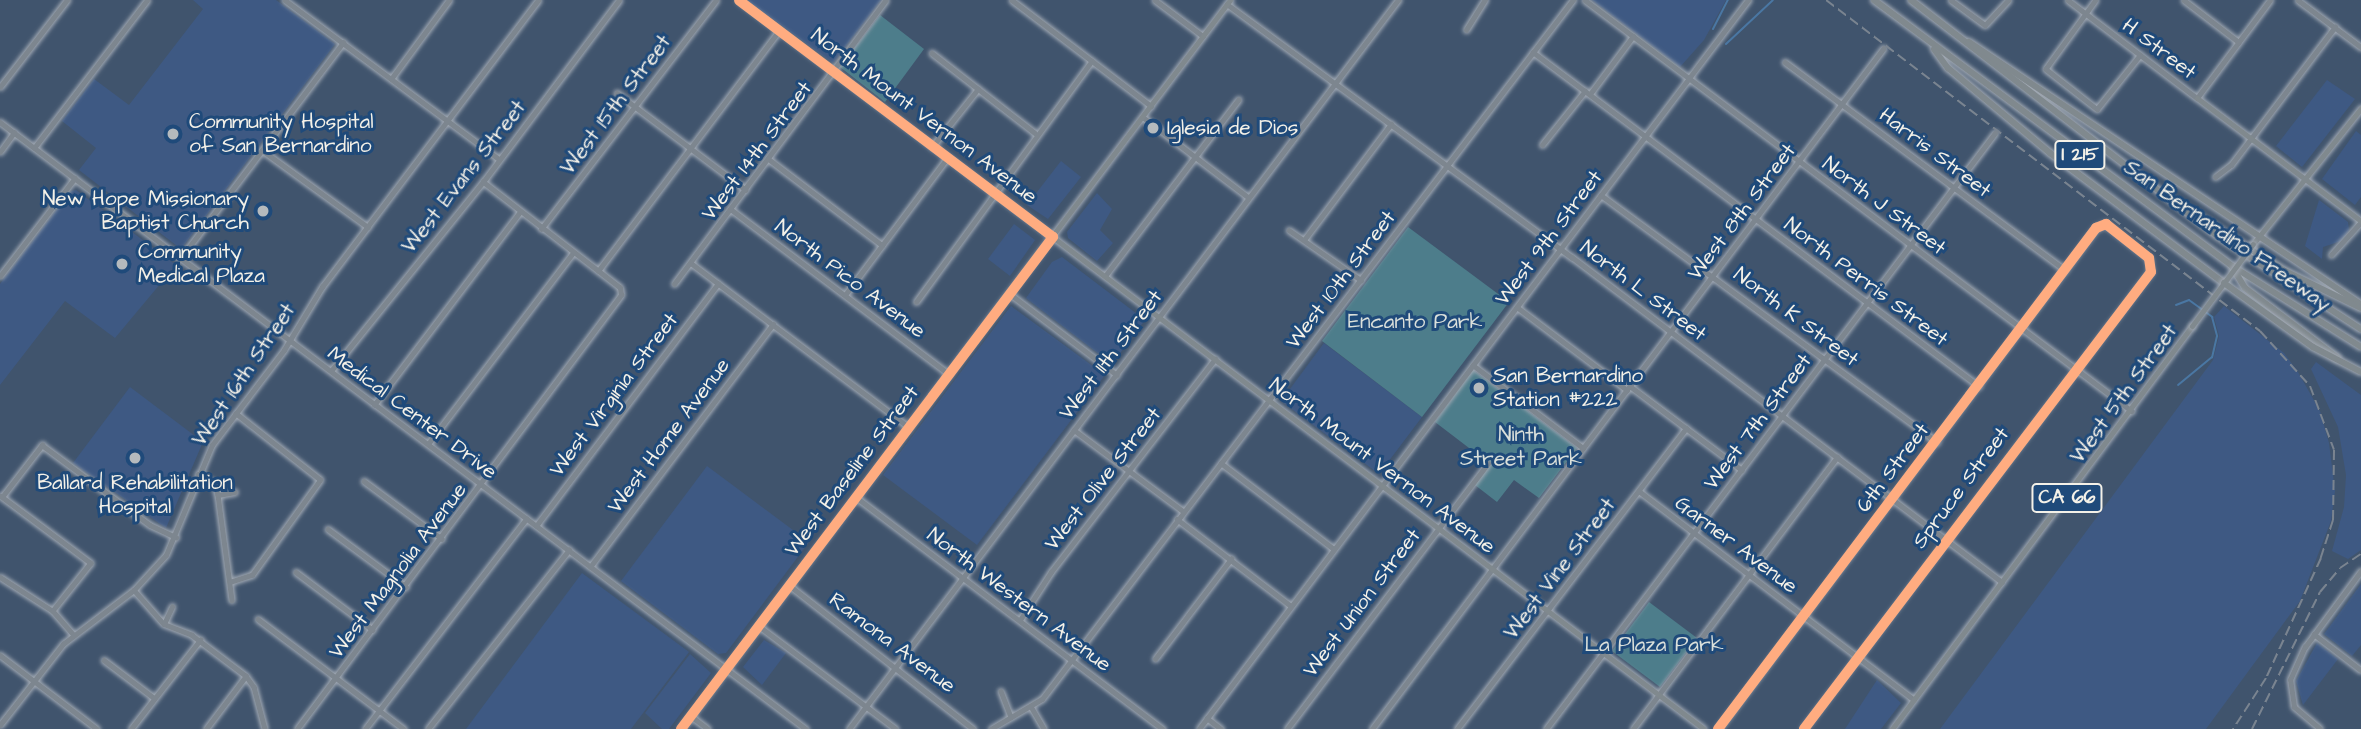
<!DOCTYPE html>
<style>
body{margin:0}
#map{position:relative;width:2361px;height:729px;overflow:hidden;background:#40546d;font-family:"Architects Daughter",sans-serif}
div>[style]{position:absolute}
[style*='--x']{left:calc(var(--x)*1px);top:calc(var(--y)*1px);width:calc(var(--w)*1px);rotate:calc(var(--a)*1deg)}
.built>*{inset:0;background:#3e5983}
.green>*{inset:0;background:#4d7d8b}
.stream>*{height:2px;margin:-1px;padding:0 1px;transform-origin:1px;border-radius:1px;background:#4a77a3}
.roads{filter:drop-shadow(0 0 2px #a1a9b3) drop-shadow(0 0 2px #a1a9b3)}
.minor>*{height:4.5px;margin:-2.25px;padding:0 2.25px;transform-origin:2.25px;border-radius:2.25px;background:#7d868f}
.major>*{height:5px;margin:-2.5px;padding:0 2.5px;transform-origin:2.5px;border-radius:2.5px;background:#80898e}
.highway>*{height:6px;margin:-3px;padding:0 3px;transform-origin:3px;border-radius:3px;background:#80898e}
.rail>*{height:2px;margin-top:-1px;transform-origin:0;background:repeating-linear-gradient(90deg,#7a8490 0 10px,transparent 0 15px)}
.bridges{filter:drop-shadow(0 0 2px #a1a9b3) drop-shadow(0 0 2px #a1a9b3)}
.major-bridge>*{height:5px;margin:-2.5px;padding:0 2.5px;transform-origin:2.5px;border-radius:2.5px;background:#80898e}
.highway-bridge>*{height:6px;margin:-3px;padding:0 3px;transform-origin:3px;border-radius:3px;background:#80898e}
.cycleway>*{height:10px;margin:-5px;padding:0 5px;transform-origin:5px;border-radius:5px;background:#ffac80}
.dots>*{width:19px;height:19px;translate:-50% -50%;box-sizing:border-box;border:4px solid #1f4a7a;border-radius:50%}
span{translate:-50% -50%;white-space:nowrap;text-align:center;line-height:1.15;-webkit-text-stroke:6px #1f4a7a;paint-order:stroke}
.shield-label span{padding:2px 5px;background:#1f4a7a;border:2px solid;border-radius:5px;-webkit-text-stroke-width:0}
.shield-label{font-size:19px;color:#f4f1e8;font-weight:700}
.street-label{font-size:21px;color:#f4f1e8}
.poi-label{font-size:21px;color:#f4f1e8}
.left{translate:0 -50%;text-align:left}
.right{translate:-100% -50%;text-align:right}
.park-label{font-size:21px;color:#dbe0db}
</style>
<div id="map">
<div class="built">
<div style="clip-path:polygon(193px 0,276px 0,335px 44px,181px 249px,79px 170px,96px 148px,62px 121px,94px 79px,129px 105px,203px 9px)"></div>
<div style="clip-path:polygon(747px 0,881px 0,833px 63px)"></div>
<div style="clip-path:polygon(1592px 0,1726px 0,1704px 40px,1680px 67px)"></div>
<div style="clip-path:polygon(2327px 80px,2355px 99px,2302px 167px,2276px 146px)"></div>
<div style="clip-path:polygon(2356px 131px,2361px 135px,2361px 197px,2355px 205px,2322px 179px)"></div>
<div style="clip-path:polygon(1061px 161px,1081px 177px,1048px 219px,1027px 205px)"></div>
<div style="clip-path:polygon(76px 190px,176px 265px,115px 338px,65px 301px,0 385px,0 284px,71px 191px)"></div>
<div style="clip-path:polygon(1097px 193px,1112px 209px,1100px 230px,1113px 243px,1097px 261px,1068px 238px,1067px 232px)"></div>
<div style="clip-path:polygon(2319px 200px,2348px 222px,2349px 230px,2341px 241px,2323px 247px,2322px 259px,2305px 246px)"></div>
<div style="clip-path:polygon(1014px 224px,1035px 240px,1010px 276px,988px 259px)"></div>
<div style="clip-path:polygon(1062px 257px,1145px 320px,1112px 364px,1026px 298px,1052px 262px)"></div>
<div style="clip-path:polygon(1011px 306px,1105px 375px,977px 545px,883px 475px)"></div>
<div style="clip-path:polygon(2224px 306px,2284px 353px,2298px 372px,2320px 411px,2329px 443px,2335px 491px,2331px 521px,2300px 601px,2206px 729px,1940px 729px,2213px 360px,2219px 336px,2214px 317px)"></div>
<div style="clip-path:polygon(1324px 343px,1422px 417px,1379px 474px,1281px 401px)"></div>
<div style="clip-path:polygon(2316px 362px,2361px 395px,2361px 550px,2348px 559px,2332px 551px,2344px 507px,2346px 475px,2338px 427px,2311px 369px)"></div>
<div style="clip-path:polygon(130px 387px,203px 442px,166px 528px,73px 463px)"></div>
<div style="clip-path:polygon(707px 466px,809px 542px,726px 653px,718px 654px,621px 581px)"></div>
<div style="clip-path:polygon(582px 573px,689px 652px,631px 729px,466px 729px)"></div>
<div style="clip-path:polygon(2361px 584px,2361px 645px,2352px 656px,2324px 634px)"></div>
<div style="clip-path:polygon(764px 640px,786px 653px,762px 685px,743px 667px)"></div>
<div style="clip-path:polygon(2317px 643px,2338px 659px,2303px 705px,2296px 681px)"></div>
<div style="clip-path:polygon(690px 654px,711px 673px,669px 729px,662px 729px,645px 713px)"></div>
<div style="clip-path:polygon(1877px 680px,1901px 703px,1881px 729px,1845px 729px)"></div>
</div>
<div class="green">
<div style="clip-path:polygon(880px 15px,924px 49px,885px 102px,840px 67px)"></div>
<div style="clip-path:polygon(1408px 227px,1509px 302px,1422px 417px,1322px 341px)"></div>
<div style="clip-path:polygon(1473px 370px,1577px 448px,1539px 498px,1514px 480px,1497px 502px,1475px 485px,1490px 464px,1435px 422px)"></div>
<div style="clip-path:polygon(1649px 602px,1697px 638px,1660px 687px,1612px 651px)"></div>
</div>
<div class="stream">
<div style="--x:1713;--y:29;--w:33;--a:-63"></div>
<div style="--x:1726;--y:44;--w:64;--a:-43.1"></div>
<div style="--x:2176;--y:305;--w:14;--a:-21"></div>
<div style="--x:2189;--y:300;--w:29;--a:36"></div>
<div style="--x:2212;--y:317;--w:20;--a:75"></div>
<div style="--x:2217;--y:336;--w:22;--a:103"></div>
<div style="--x:2212;--y:357;--w:44;--a:140.5"></div>
</div>
<div class="roads">
<div class="minor">
<div style="--x:285;--y:0;--w:267;--a:36.6"></div>
<div style="--x:1012;--y:0;--w:175;--a:37.3"></div>
<div style="--x:1155;--y:0;--w:60;--a:36.9"></div>
<div style="--x:1585;--y:0;--w:684;--a:36.92"></div>
<div style="--x:1951;--y:0;--w:42;--a:36.3"></div>
<div style="--x:1985;--y:25;--w:34;--a:-47"></div>
<div style="--x:2068;--y:0;--w:162;--a:37.2"></div>
<div style="--x:2197;--y:98;--w:122;--a:-53.3"></div>
<div style="--x:2096;--y:0;--w:85;--a:125.9"></div>
<div style="--x:2046;--y:69;--w:65;--a:38.1"></div>
<div style="--x:2097;--y:109;--w:69;--a:-51.5"></div>
<div style="--x:2184;--y:0;--w:69;--a:37.4"></div>
<div style="--x:2298;--y:0;--w:79;--a:36.7"></div>
<div style="--x:1227;--y:4;--w:428;--a:36.3"></div>
<div style="--x:1572;--y:257;--w:539;--a:37.08"></div>
<div style="--x:1466;--y:30;--w:36;--a:-58"></div>
<div style="--x:1533;--y:52;--w:557;--a:36.83"></div>
<div style="--x:932;--y:53;--w:130;--a:37.8"></div>
<div style="--x:1785;--y:62;--w:349;--a:36.6"></div>
<div style="--x:391;--y:79;--w:98;--a:-53.7"></div>
<div style="--x:0;--y:87;--w:110;--a:-52.4"></div>
<div style="--x:617;--y:93;--w:161;--a:36.9"></div>
<div style="--x:1590;--y:94;--w:72;--a:-53.4"></div>
<div style="--x:1143;--y:117;--w:132;--a:37.3"></div>
<div style="--x:0;--y:122;--w:1009;--a:36.98"></div>
<div style="--x:1542;--y:145;--w:69;--a:-51.5"></div>
<div style="--x:932;--y:147;--w:74;--a:-51.6"></div>
<div style="--x:34;--y:148;--w:186;--a:-52.6"></div>
<div style="--x:262;--y:150;--w:131;--a:36"></div>
<div style="--x:0;--y:152;--w:24;--a:-54"></div>
<div style="--x:770;--y:160;--w:141;--a:37.2"></div>
<div style="--x:2215;--y:177;--w:20;--a:-37"></div>
<div style="--x:2231;--y:165;--w:173;--a:-53"></div>
<div style="--x:1601;--y:195;--w:417;--a:36.3"></div>
<div style="--x:732;--y:210;--w:272;--a:37.1"></div>
<div style="--x:541;--y:229;--w:288;--a:-52.6"></div>
<div style="--x:1289;--y:230;--w:88;--a:34.8"></div>
<div style="--x:1304;--y:240;--w:145;--a:-53.1"></div>
<div style="--x:2331;--y:255;--w:45;--a:-47.7"></div>
<div style="--x:180;--y:259;--w:271;--a:-53"></div>
<div style="--x:691;--y:263;--w:273;--a:37"></div>
<div style="--x:598;--y:271;--w:301;--a:-53"></div>
<div style="--x:0;--y:276;--w:123;--a:-52.6"></div>
<div style="--x:1105;--y:276;--w:221;--a:-52.9"></div>
<div style="--x:674;--y:284;--w:354;--a:-53.3"></div>
<div style="--x:1010;--y:294;--w:134;--a:37.1"></div>
<div style="--x:845;--y:295;--w:171;--a:-53.3"></div>
<div style="--x:916;--y:302;--w:298;--a:-53.9"></div>
<div style="--x:1517;--y:307;--w:138;--a:37"></div>
<div style="--x:1473;--y:365;--w:138;--a:37"></div>
<div style="--x:331;--y:371;--w:243;--a:-51.2"></div>
<div style="--x:483;--y:182;--w:227;--a:-53.2"></div>
<div style="--x:1630;--y:386;--w:140;--a:36.9"></div>
<div style="--x:374;--y:405;--w:241;--a:-52.9"></div>
<div style="--x:1074;--y:430;--w:136;--a:36.6"></div>
<div style="--x:428;--y:444;--w:240;--a:-52.8"></div>
<div style="--x:1221;--y:463;--w:142;--a:37.3"></div>
<div style="--x:198;--y:474;--w:20;--a:30"></div>
<div style="--x:215;--y:484;--w:11;--a:75"></div>
<div style="--x:218;--y:495;--w:106;--a:82.4"></div>
<div style="--x:364;--y:481;--w:97;--a:36.6"></div>
<div style="--x:1639;--y:491;--w:345;--a:37.2"></div>
<div style="--x:218;--y:495;--w:17;--a:-10"></div>
<div style="--x:1;--y:496;--w:112;--a:36.7"></div>
<div style="--x:91;--y:563;--w:61;--a:128.4"></div>
<div style="--x:2;--y:497;--w:66;--a:-52.4"></div>
<div style="--x:42;--y:445;--w:134;--a:36.5"></div>
<div style="--x:150;--y:525;--w:29;--a:25"></div>
<div style="--x:856;--y:497;--w:385;--a:37.1"></div>
<div style="--x:1177;--y:519;--w:143;--a:37.3"></div>
<div style="--x:536;--y:526;--w:303;--a:-53.1"></div>
<div style="--x:328;--y:529;--w:97;--a:36.6"></div>
<div style="--x:590;--y:567;--w:304;--a:-53"></div>
<div style="--x:296;--y:572;--w:96;--a:37"></div>
<div style="--x:0;--y:577;--w:63;--a:32.7"></div>
<div style="--x:53;--y:611;--w:30;--a:49"></div>
<div style="--x:230;--y:582;--w:23;--a:-18"></div>
<div style="--x:252;--y:575;--w:117;--a:-54.4"></div>
<div style="--x:320;--y:480;--w:107;--a:-141.8"></div>
<div style="--x:789;--y:585;--w:234;--a:38"></div>
<div style="--x:134;--y:590;--w:45;--a:48.6"></div>
<div style="--x:164;--y:624;--w:30;--a:21"></div>
<div style="--x:192;--y:635;--w:68;--a:37.2"></div>
<div style="--x:246;--y:676;--w:14;--a:54"></div>
<div style="--x:254;--y:687;--w:43;--a:75.3"></div>
<div style="--x:258;--y:619;--w:183;--a:37"></div>
<div style="--x:1020;--y:620;--w:57;--a:-57.1"></div>
<div style="--x:1051;--y:572;--w:269;--a:-52.4"></div>
<div style="--x:164;--y:624;--w:19;--a:-65"></div>
<div style="--x:759;--y:626;--w:171;--a:36.9"></div>
<div style="--x:2314;--y:634;--w:59;--a:37.5"></div>
<div style="--x:0;--y:655;--w:122;--a:37.3"></div>
<div style="--x:1155;--y:659;--w:126;--a:-52.8"></div>
<div style="--x:104;--y:660;--w:63;--a:37.2"></div>
<div style="--x:1001;--y:691;--w:28;--a:69"></div>
<div style="--x:1032;--y:708;--w:24;--a:60"></div>
<div style="--x:691;--y:716;--w:21;--a:37"></div>
<div style="--x:1207;--y:718;--w:18;--a:38"></div>
<div style="--x:0;--y:725;--w:103;--a:-52.1"></div>
<div style="--x:63;--y:644;--w:89;--a:-37.3"></div>
<div style="--x:134;--y:590;--w:47;--a:-47.6"></div>
<div style="--x:166;--y:555;--w:119;--a:-67.3"></div>
<div style="--x:212;--y:445;--w:119;--a:-52.8"></div>
<div style="--x:284;--y:350;--w:74;--a:-58.9"></div>
<div style="--x:322;--y:287;--w:359;--a:-53"></div>
<div style="--x:131;--y:729;--w:113;--a:-52.2"></div>
<div style="--x:206;--y:729;--w:66;--a:-53"></div>
<div style="--x:297;--y:729;--w:542;--a:-53.26"></div>
<div style="--x:621;--y:295;--w:7;--a:-98"></div>
<div style="--x:620;--y:288;--w:173;--a:-142.3"></div>
<div style="--x:365;--y:729;--w:265;--a:-52.5"></div>
<div style="--x:428;--y:729;--w:228;--a:-51.8"></div>
<div style="--x:849;--y:729;--w:913;--a:-53.02"></div>
<div style="--x:991;--y:729;--w:59;--a:-30.5"></div>
<div style="--x:1042;--y:699;--w:878;--a:-52.78"></div>
<div style="--x:1199;--y:729;--w:913;--a:-53.02"></div>
<div style="--x:1287;--y:729;--w:333;--a:-52.9"></div>
<div style="--x:1372;--y:729;--w:851;--a:-53.08"></div>
<div style="--x:1457;--y:729;--w:378;--a:-52.7"></div>
<div style="--x:1546;--y:729;--w:746;--a:-53.01"></div>
<div style="--x:1633;--y:729;--w:340;--a:-53.1"></div>
<div style="--x:1718;--y:729;--w:628;--a:-52.97"></div>
<div style="--x:2096;--y:228;--w:11;--a:-22"></div>
<div style="--x:2106;--y:224;--w:55;--a:38.3"></div>
<div style="--x:2149;--y:258;--w:14;--a:82"></div>
<div style="--x:2151;--y:272;--w:574;--a:127.21"></div>
<div style="--x:2320;--y:729;--w:34;--a:-140"></div>
<div style="--x:2294;--y:707;--w:27;--a:-98"></div>
<div style="--x:2290;--y:680;--w:36;--a:-66"></div>
<div style="--x:2305;--y:647;--w:94;--a:-53.6"></div>
</div>
<div class="major">
<div style="--x:739;--y:0;--w:1209;--a:37.07"></div>
<div style="--x:2197;--y:98;--w:205;--a:36.9"></div>
<div style="--x:2253;--y:244;--w:174;--a:-51.5"></div>
<div style="--x:681;--y:729;--w:913;--a:-53.02"></div>
<div style="--x:1892;--y:729;--w:502;--a:-53.34"></div>
</div>
<div class="highway">
<div style="--x:1874;--y:0;--w:446;--a:36.6"></div>
<div style="--x:2232;--y:266;--w:152;--a:32.1"></div>
<div style="--x:1911;--y:0;--w:385;--a:37.6"></div>
<div style="--x:2216;--y:235;--w:173;--a:33"></div>
<div style="--x:1969;--y:42;--w:471;--a:33.8"></div>
<div style="--x:1934;--y:49;--w:24;--a:54"></div>
<div style="--x:1948;--y:68;--w:133;--a:39.8"></div>
<div style="--x:2050;--y:153;--w:217;--a:36.8"></div>
<div style="--x:2196;--y:215;--w:105;--a:32.2"></div>
<div style="--x:2285;--y:271;--w:85;--a:26"></div>
<div style="--x:2233;--y:268;--w:23;--a:59"></div>
<div style="--x:2245;--y:288;--w:116;--a:37"></div>
</div>
</div>
<div class="rail">
<div style="--x:1826;--y:0;--w:546;--a:37.33"></div>
<div style="--x:2260;--y:331;--w:74;--a:47.7"></div>
<div style="--x:2310;--y:386;--w:68;--a:69.4"></div>
<div style="--x:2334;--y:450;--w:70;--a:90.8"></div>
<div style="--x:2333;--y:520;--w:40;--a:108"></div>
<div style="--x:2321;--y:558;--w:132;--a:114.6"></div>
<div style="--x:2266;--y:678;--w:61;--a:122.9"></div>
<div style="--x:2252;--y:729;--w:153;--a:-63.6"></div>
<div style="--x:2320;--y:592;--w:31;--a:-50"></div>
<div style="--x:2340;--y:568;--w:25;--a:-34"></div>
</div>
<div class="bridges">
<div class="major-bridge">
<div style="--x:2192;--y:326;--w:102;--a:-53.4"></div>
</div>
<div class="highway-bridge">
<div style="--x:2224;--y:283;--w:110;--a:35.7"></div>
<div style="--x:2313;--y:347;--w:54;--a:27.5"></div>
</div>
</div>
<div class="cycleway">
<div style="--x:681;--y:729;--w:617;--a:-52.91"></div>
<div style="--x:1053;--y:237;--w:393;--a:-143"></div>
<div style="--x:1718;--y:729;--w:628;--a:-52.97"></div>
<div style="--x:2096;--y:228;--w:11;--a:-22"></div>
<div style="--x:2106;--y:224;--w:55;--a:38.3"></div>
<div style="--x:2149;--y:258;--w:14;--a:82"></div>
<div style="--x:2151;--y:272;--w:574;--a:127.21"></div>
</div>
<div class="dots">
<div style="left:1153px;top:128px;background:#b5babd"></div>
<div style="left:173px;top:134px;background:#b5babd"></div>
<div style="left:263px;top:211px;background:#b5babd"></div>
<div style="left:122px;top:264px;background:#b5babd"></div>
<div style="left:1479px;top:388px;background:#b5babd"></div>
<div style="left:135px;top:458px;background:#b5babd"></div>
</div>
<div class="shield-label">
<span style="left:2080px;top:155px">I 215</span>
<span style="left:2067px;top:498px">CA 66</span>
</div>
<div class="street-label">
<span style="left:2159px;top:49px;rotate:37deg">H Street</span>
<span style="left:616px;top:105px;rotate:-53deg">West 15th Street</span>
<span style="left:924px;top:116px;rotate:37deg">North Mount Vernon Avenue</span>
<span style="left:757px;top:151px;rotate:-53deg">West 14th Street</span>
<span style="left:1935px;top:153px;rotate:37deg">Harris Street</span>
<span style="left:464px;top:177px;rotate:-52deg">West Evans Street</span>
<span style="left:1884px;top:206px;rotate:37deg">North J Street</span>
<span style="left:1742px;top:212px;rotate:-53deg">West 8th Street</span>
<span style="left:2227px;top:236px;rotate:35deg">San Bernardino Freeway</span>
<span style="left:1549px;top:238px;rotate:-53deg">West 9th Street</span>
<span style="left:850px;top:279px;rotate:37deg">North Pico Avenue</span>
<span style="left:1341px;top:280px;rotate:-53deg">West 10th Street</span>
<span style="left:1866px;top:282px;rotate:37deg">North Perris Street</span>
<span style="left:1643px;top:291px;rotate:37deg">North L Street</span>
<span style="left:1796px;top:317px;rotate:37deg">North K Street</span>
<span style="left:1111px;top:355px;rotate:-53deg">West 11th Street</span>
<span style="left:244px;top:375px;rotate:-56deg">West 16th Street</span>
<span style="left:2124px;top:394px;rotate:-54deg">West 5th Street</span>
<span style="left:614px;top:395px;rotate:-53deg">West Virginia Street</span>
<span style="left:412px;top:413px;rotate:37deg">Medical Center Drive</span>
<span style="left:1758px;top:422px;rotate:-53deg">West 7th Street</span>
<span style="left:669px;top:436px;rotate:-53deg">West Home Avenue</span>
<span style="left:1382px;top:466px;rotate:37deg">North Mount Vernon Avenue</span>
<span style="left:1893px;top:468px;rotate:-53deg">6th Street</span>
<span style="left:852px;top:471px;rotate:-53deg">West Baseline Street</span>
<span style="left:1103px;top:479px;rotate:-52deg">West Olive Street</span>
<span style="left:1961px;top:488px;rotate:-53deg">Spruce Street</span>
<span style="left:1736px;top:545px;rotate:37deg">Garner Avenue</span>
<span style="left:1560px;top:569px;rotate:-53deg">West Vine Street</span>
<span style="left:398px;top:571px;rotate:-53deg">West Magnolia Avenue</span>
<span style="left:1019px;top:600px;rotate:37deg">North Western Avenue</span>
<span style="left:1362px;top:603px;rotate:-53deg">West Union Street</span>
<span style="left:892px;top:643px;rotate:37deg">Ramona Avenue</span>
</div>
<div class="poi-label">
<span class="left" style="left:189px;top:134px">Community Hospital<br>of San Bernardino</span>
<span class="left" style="left:1167px;top:128px">Iglesia de Dios</span>
<span class="right" style="left:249px;top:211px">New Hope Missionary<br>Baptist Church</span>
<span class="left" style="left:138px;top:264px">Community<br>Medical Plaza</span>
<span class="left" style="left:1493px;top:388px">San Bernardino<br>Station #222</span>
<span style="left:135px;top:495px">Ballard Rehabilitation<br>Hospital</span>
</div>
<div class="park-label">
<span style="left:1415px;top:322px">Encanto Park</span>
<span style="left:1521px;top:447px">Ninth<br>Street Park</span>
<span style="left:1654px;top:645px">La Plaza Park</span>
</div>
</div>
